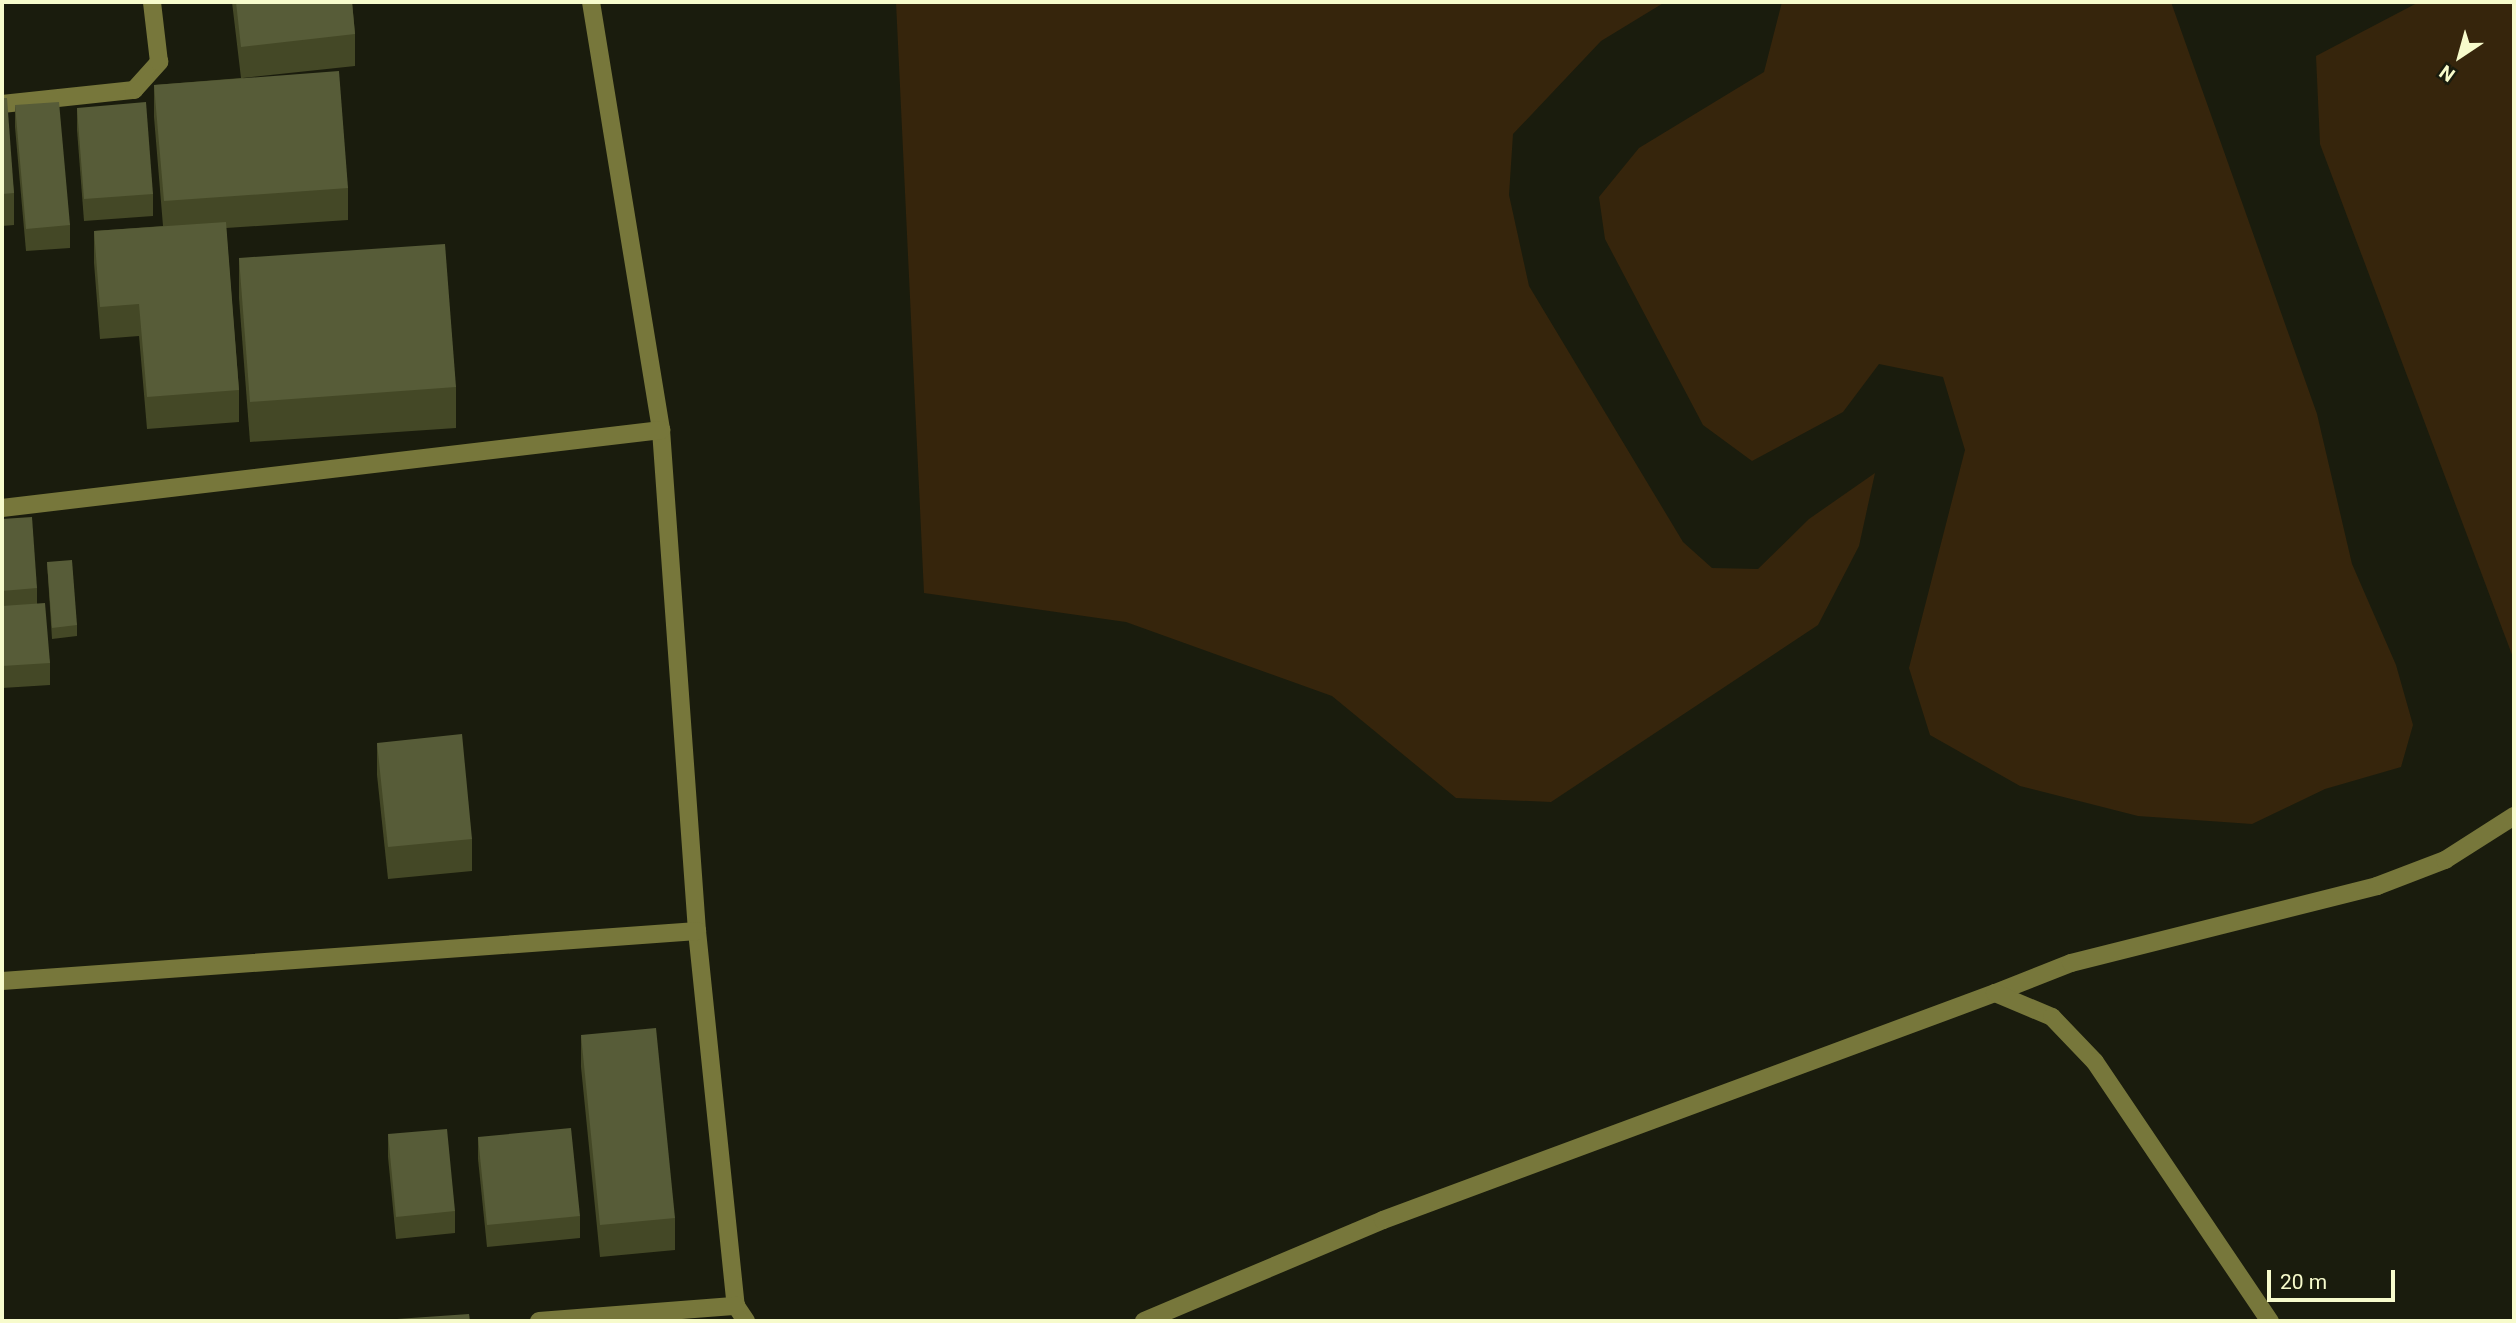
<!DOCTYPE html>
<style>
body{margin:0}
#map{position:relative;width:2516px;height:1323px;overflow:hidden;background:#1a1c0d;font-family:Roboto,sans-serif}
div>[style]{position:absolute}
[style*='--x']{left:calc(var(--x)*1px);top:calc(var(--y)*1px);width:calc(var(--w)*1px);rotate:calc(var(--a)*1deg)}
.water>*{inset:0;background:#36250c}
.minor>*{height:18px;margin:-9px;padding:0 9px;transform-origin:9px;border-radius:9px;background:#77773b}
.wall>*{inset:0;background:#444826}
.building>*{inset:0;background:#575c38}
span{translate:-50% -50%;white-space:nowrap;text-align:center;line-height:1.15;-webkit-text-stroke:6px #1a1c0d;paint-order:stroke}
.frame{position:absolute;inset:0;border:4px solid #f7fbcc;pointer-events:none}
.north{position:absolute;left:2425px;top:21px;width:70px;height:70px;-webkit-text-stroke:5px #1a1c0d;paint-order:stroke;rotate:216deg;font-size:19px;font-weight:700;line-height:28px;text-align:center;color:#f7fbcc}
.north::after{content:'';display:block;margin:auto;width:24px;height:32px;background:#f7fbcc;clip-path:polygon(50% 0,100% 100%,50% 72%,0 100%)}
.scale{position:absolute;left:2267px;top:1270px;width:128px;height:32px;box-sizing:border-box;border:4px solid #f7fbcc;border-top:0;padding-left:9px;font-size:21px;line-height:24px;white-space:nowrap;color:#f7fbcc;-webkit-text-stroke:5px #1a1c0d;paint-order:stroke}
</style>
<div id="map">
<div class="water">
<div style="clip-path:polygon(896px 2px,1665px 2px,1601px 41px,1513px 134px,1509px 195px,1529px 286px,1683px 542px,1712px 568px,1758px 569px,1809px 519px,1875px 473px,1859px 546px,1818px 625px,1551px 802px,1456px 798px,1332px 696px,1126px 622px,924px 593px)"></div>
<div style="clip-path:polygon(1782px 2px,2171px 2px,2317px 414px,2352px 564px,2396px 665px,2413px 725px,2401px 767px,2325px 789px,2252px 824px,2138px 816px,2020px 786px,1930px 735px,1909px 668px,1965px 450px,1943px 377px,1879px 364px,1843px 412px,1752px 461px,1703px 425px,1605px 239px,1599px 197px,1639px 148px,1764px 72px)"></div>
<div style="clip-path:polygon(2419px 2px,2514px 2px,2514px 660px,2320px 144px,2316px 56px)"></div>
</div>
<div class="minor">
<div style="--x:591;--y:2;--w:434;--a:80.7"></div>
<div style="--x:661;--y:430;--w:502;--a:85.89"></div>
<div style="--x:697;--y:931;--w:377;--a:84.1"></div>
<div style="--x:736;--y:1306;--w:18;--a:56"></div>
<div style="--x:2;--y:104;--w:133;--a:-6.1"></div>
<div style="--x:134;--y:90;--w:38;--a:-48"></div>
<div style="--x:159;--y:62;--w:60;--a:-96.7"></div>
<div style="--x:2;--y:508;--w:664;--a:-6.75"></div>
<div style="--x:2;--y:981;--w:697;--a:-4.11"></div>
<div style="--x:1995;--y:993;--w:82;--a:-21.5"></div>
<div style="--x:2071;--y:963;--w:316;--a:-14.1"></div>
<div style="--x:2377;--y:886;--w:73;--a:-20.9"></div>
<div style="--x:2445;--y:860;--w:82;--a:-32.5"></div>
<div style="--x:539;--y:1321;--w:198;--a:-4.4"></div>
<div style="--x:1144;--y:1321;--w:259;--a:-22.9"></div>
<div style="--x:1383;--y:1220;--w:653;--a:-20.35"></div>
<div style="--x:1995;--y:993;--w:62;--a:22.8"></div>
<div style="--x:2052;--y:1017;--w:62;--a:46.3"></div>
<div style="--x:2095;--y:1062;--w:313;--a:56"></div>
</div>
<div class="wall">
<div style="clip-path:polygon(232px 2px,352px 2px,355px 34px,355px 66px,243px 78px,348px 188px,348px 220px,226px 228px,239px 390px,239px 422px,147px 429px,139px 336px,100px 339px,94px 263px,94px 231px,163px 226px,154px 117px,154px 85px,241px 78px)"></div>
<div style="clip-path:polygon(2px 98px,14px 193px,14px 225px,2px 226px)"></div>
<div style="clip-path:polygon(15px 105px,70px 225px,70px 248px,26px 251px,15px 127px)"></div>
<div style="clip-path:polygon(77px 108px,153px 194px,153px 216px,84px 221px,77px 130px)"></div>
<div style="clip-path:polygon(239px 258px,456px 387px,456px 428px,250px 442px,239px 298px)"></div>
<div style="clip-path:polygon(2px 519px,37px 588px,37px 603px,50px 663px,50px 685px,2px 688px)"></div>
<div style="clip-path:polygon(47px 562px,77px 625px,77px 636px,52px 639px)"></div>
<div style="clip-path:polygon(377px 743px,472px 839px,472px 871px,388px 879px,377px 775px)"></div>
<div style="clip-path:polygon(581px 1035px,675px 1218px,675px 1250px,600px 1257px,581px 1067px)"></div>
<div style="clip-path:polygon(388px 1134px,455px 1211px,455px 1233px,396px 1239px,388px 1157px)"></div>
<div style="clip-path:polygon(478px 1137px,580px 1216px,580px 1238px,487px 1247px,478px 1159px)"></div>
</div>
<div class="building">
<div style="clip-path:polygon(236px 2px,352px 2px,355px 34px,241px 47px)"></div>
<div style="clip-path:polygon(339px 71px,348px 188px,164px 201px,154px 85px)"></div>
<div style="clip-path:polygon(2px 98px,7px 98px,14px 193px,2px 194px)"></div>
<div style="clip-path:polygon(59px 102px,70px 225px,26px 229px,15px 105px)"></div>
<div style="clip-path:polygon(146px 102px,153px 194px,84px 199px,77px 108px)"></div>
<div style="clip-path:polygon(226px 222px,239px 390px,147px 397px,139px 304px,100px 307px,94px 231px)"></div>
<div style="clip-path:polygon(445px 244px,456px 387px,250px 402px,239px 258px)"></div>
<div style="clip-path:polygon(32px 517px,37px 588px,2px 591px,2px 519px)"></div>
<div style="clip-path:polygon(72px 560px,77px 625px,52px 628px,47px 562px)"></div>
<div style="clip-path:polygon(45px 603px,50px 663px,2px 666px,2px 606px)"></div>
<div style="clip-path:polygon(462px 734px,472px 839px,388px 847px,377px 743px)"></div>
<div style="clip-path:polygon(656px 1028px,675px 1218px,600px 1225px,581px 1035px)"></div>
<div style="clip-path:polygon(571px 1128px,580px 1216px,487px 1225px,478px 1137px)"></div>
<div style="clip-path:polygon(447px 1129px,455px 1211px,396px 1217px,388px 1134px)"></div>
<div style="clip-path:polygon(469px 1314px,470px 1321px,368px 1321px)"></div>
</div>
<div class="frame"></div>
<div class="north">N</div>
<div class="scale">20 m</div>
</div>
